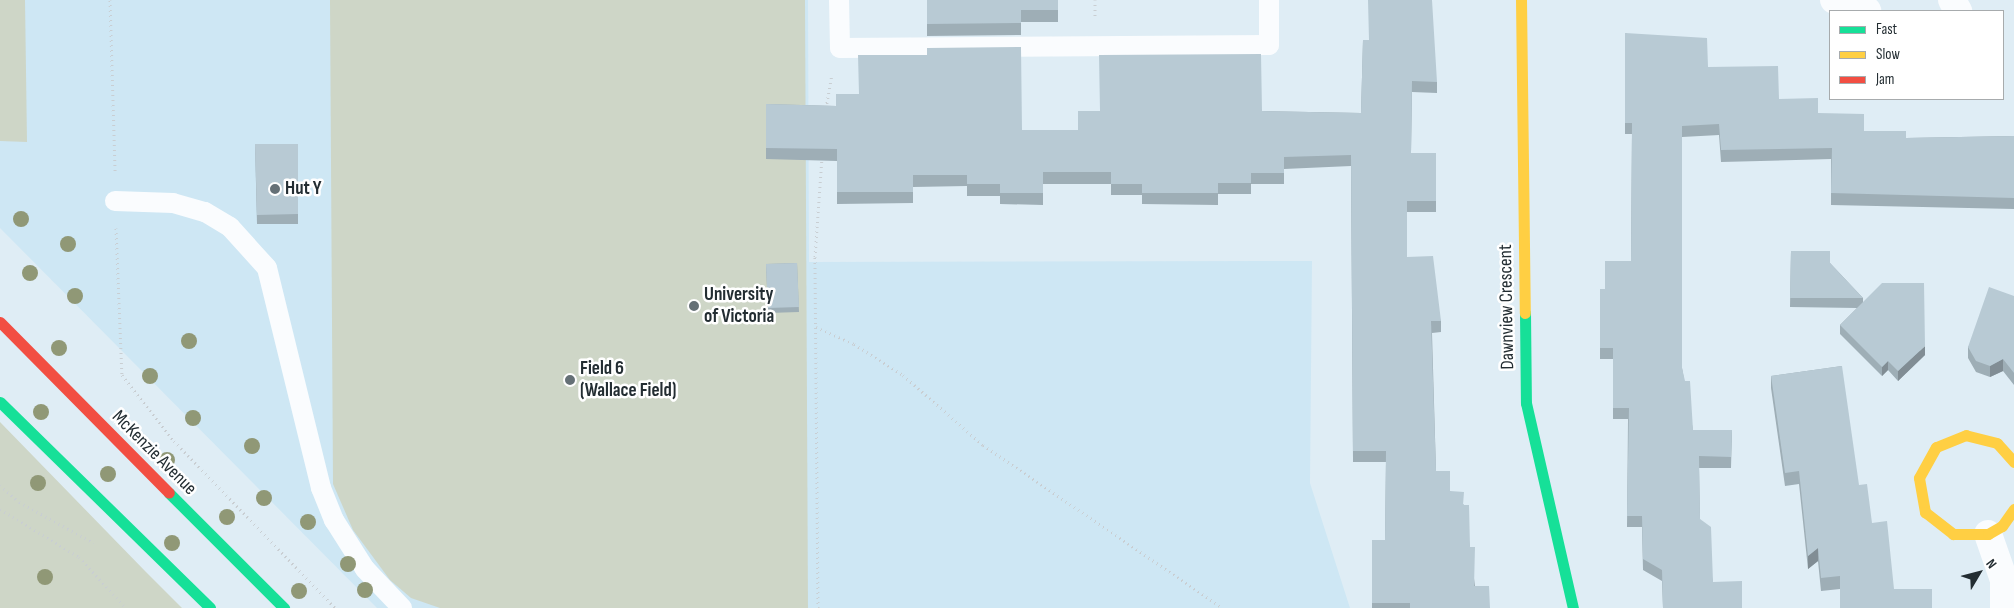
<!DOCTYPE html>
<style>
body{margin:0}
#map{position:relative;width:2014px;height:608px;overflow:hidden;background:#dfedf5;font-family:"Sofia Sans Condensed",sans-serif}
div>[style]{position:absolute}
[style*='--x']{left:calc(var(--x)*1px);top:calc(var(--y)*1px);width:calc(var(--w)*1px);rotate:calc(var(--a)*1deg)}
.built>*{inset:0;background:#cee7f4}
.green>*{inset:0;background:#ced6c7}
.path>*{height:3px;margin-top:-1.5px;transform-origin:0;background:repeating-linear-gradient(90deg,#c9ced2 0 1px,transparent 0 5px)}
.lane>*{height:20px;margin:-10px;padding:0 10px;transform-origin:10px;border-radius:10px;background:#fafcfe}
.street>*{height:28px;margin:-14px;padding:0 14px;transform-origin:14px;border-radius:14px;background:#fafcfe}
.fast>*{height:11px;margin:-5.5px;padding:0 5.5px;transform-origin:5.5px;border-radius:5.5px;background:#16e098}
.slow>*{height:11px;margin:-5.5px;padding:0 5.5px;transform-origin:5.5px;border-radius:5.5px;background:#ffcf43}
.jam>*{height:11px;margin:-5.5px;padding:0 5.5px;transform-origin:5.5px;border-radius:5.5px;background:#f24e42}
.trees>*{width:16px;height:16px;margin:-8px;border-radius:50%;background:#909876}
.wall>*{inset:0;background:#9eaeb6}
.shaded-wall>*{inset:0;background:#818d94}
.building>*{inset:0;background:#b8cad4}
.dots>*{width:14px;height:14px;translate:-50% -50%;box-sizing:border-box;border:2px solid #fff;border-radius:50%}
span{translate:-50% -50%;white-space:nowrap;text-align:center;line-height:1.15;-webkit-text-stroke:5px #fff;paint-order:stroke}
.poi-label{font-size:19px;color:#232d32;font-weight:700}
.left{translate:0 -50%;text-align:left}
.street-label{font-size:19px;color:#232d32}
.legend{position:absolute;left:1829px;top:10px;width:175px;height:90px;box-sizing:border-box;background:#fff;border:1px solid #a7abad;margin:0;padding:6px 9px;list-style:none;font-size:15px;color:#232d32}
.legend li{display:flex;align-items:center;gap:10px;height:25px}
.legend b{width:25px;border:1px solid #a7abad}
.north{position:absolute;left:1954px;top:548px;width:50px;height:50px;-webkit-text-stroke:4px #fff;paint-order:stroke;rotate:53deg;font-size:14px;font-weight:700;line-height:20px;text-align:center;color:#232d32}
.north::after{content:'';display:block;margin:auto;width:18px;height:22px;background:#232d32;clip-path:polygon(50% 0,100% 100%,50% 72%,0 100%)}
</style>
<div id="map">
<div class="built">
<div style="clip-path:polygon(0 0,808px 0,809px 262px,1312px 261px,1310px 483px,1350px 608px,377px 608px,0 228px)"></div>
</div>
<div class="green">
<div style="clip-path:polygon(0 0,25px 0,27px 142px,0 141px)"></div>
<div style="clip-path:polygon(330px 0,805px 0,808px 608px,440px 608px,411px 598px,390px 580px,353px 530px,333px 484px)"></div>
<div style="clip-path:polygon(0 422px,145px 571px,182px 608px,0 608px)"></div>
</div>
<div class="path">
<div style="--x:110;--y:0;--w:172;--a:88.3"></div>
<div style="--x:1095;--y:0;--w:17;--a:90"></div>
<div style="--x:826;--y:108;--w:34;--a:-80"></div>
<div style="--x:116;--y:228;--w:147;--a:87.7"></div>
<div style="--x:122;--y:375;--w:84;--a:51.8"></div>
<div style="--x:174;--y:441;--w:232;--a:46"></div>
<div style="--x:816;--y:327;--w:42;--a:24.1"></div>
<div style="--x:854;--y:344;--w:58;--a:32.3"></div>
<div style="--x:903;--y:375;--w:106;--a:41.2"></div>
<div style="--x:983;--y:445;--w:290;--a:34.2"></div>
<div style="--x:0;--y:485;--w:25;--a:42"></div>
<div style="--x:19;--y:502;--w:85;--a:28.7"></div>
<div style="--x:0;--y:509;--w:92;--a:31.3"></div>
<div style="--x:79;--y:557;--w:69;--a:47.3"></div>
<div style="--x:818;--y:608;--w:351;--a:-90.5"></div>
<div style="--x:815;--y:257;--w:101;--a:-86"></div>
</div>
<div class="lane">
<div style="--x:839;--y:0;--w:48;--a:88.8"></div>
<div style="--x:840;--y:48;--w:429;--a:-0.4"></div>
<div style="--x:1269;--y:45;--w:45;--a:-90"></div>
<div style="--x:115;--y:201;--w:58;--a:2"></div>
<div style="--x:173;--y:203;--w:33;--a:16"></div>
<div style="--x:205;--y:212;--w:29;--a:31"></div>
<div style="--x:230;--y:227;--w:55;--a:47.9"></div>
<div style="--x:267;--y:268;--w:227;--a:76.2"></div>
<div style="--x:321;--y:488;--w:35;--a:68"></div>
<div style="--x:334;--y:520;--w:58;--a:57.7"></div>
<div style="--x:365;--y:569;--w:54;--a:46.5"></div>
</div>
<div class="street">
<div style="--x:1834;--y:0;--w:35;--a:18"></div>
<div style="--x:1952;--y:0;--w:13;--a:61"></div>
<div style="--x:1988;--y:534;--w:49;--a:70.8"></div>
<div style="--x:2004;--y:580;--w:28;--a:90"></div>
</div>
<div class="fast">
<div style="--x:1525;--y:313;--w:90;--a:89.4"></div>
<div style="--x:1526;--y:403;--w:210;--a:77.1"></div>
<div style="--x:0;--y:402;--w:294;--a:44.4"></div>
<div style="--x:169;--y:493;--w:163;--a:45"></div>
</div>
<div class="slow">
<div style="--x:1521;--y:0;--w:313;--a:89.3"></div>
<div style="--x:2014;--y:462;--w:25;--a:-132"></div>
<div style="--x:1997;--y:443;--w:32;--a:-166"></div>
<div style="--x:1966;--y:435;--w:32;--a:158"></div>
<div style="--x:1936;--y:447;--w:35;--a:119"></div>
<div style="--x:1919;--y:478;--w:35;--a:80"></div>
<div style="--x:1925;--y:512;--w:36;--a:38"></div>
<div style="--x:1953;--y:534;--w:35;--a:0"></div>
<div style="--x:1988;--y:534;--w:16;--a:-30"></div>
<div style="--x:2002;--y:526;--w:21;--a:-55"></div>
</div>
<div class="jam">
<div style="--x:0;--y:322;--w:240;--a:45.3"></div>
</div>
<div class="trees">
<div style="left:21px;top:219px"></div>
<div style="left:68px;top:244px"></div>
<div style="left:30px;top:273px"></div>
<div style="left:75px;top:296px"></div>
<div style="left:189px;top:341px"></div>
<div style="left:59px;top:348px"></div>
<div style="left:150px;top:376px"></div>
<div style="left:41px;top:412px"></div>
<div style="left:193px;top:418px"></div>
<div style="left:252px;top:446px"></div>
<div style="left:167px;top:460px"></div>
<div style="left:108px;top:474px"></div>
<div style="left:38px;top:483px"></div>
<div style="left:264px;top:498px"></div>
<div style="left:227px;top:517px"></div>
<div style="left:308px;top:522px"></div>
<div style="left:172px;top:543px"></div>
<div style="left:348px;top:564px"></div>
<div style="left:45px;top:577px"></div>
<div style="left:365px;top:590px"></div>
<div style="left:299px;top:591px"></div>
</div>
<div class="wall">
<div style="clip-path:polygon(927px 0,1058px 0,1058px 22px,1021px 22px,1021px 35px,927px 36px)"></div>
<div style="clip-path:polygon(1625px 33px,1708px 67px,1779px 99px,1864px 131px,1906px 138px,2014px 136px,2014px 209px,1831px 205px,1831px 159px,1721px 162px,1719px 135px,1682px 137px,1682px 368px,1693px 430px,1732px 430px,1731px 468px,1699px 468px,1700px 519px,1713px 582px,1742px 608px,1663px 608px,1662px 581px,1643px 570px,1642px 527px,1627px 527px,1628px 419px,1613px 419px,1613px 359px,1600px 359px,1600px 289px,1605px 289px,1631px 261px,1632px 134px,1625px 134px)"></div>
<div style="clip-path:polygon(1363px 40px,1437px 82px,1437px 93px,1412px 92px,1411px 153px,1436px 153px,1436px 212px,1407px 212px,1407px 257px,1441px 321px,1441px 332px,1432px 333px,1436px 471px,1450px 491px,1464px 505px,1470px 547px,1475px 586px,1490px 608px,1372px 608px,1372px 540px,1385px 540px,1386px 462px,1353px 462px,1351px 166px,1284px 169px,1284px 184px,1251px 184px,1251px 194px,1218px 194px,1218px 205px,1142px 204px,1142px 195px,1111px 195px,1111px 184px,1043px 184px,1043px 205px,1000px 204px,1000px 196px,967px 196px,967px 186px,913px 187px,913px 203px,837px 204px,837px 161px,766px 159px,766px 104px,836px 106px,1022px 130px,1078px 130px,1262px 111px,1361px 113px)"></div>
<div style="clip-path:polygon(255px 144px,298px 144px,298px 224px,257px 224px)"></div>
<div style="clip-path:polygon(1791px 251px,1830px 263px,1863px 298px,1863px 302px,1925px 355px,1898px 381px,1888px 370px,1882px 376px,1840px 334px,1840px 325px,1857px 308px,1790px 307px)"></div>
<div style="clip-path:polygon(797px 263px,799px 312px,768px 313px,766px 264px)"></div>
<div style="clip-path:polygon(2014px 296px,2014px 385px,2003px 371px,1990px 377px,1976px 372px,1968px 358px,1968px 347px)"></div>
<div style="clip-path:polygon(1842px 366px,1840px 589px,1821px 591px,1818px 561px,1808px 569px,1799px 484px,1785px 486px,1771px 388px,1771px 376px)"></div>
</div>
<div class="shaded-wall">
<div style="clip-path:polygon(1925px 346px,1925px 355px,1898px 381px,1898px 371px)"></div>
<div style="clip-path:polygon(2003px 359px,2003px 371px,1990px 377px,1990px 366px)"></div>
<div style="clip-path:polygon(1888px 361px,1888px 370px,1882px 376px,1882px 367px)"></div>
<div style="clip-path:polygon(1818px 548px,1818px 561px,1808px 569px,1808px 556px)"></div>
</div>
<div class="building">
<div style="clip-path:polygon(927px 0,1058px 0,1058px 10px,1021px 10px,1021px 23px,927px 24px)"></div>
<div style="clip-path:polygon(1368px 0,1432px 0,1437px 82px,1412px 81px,1411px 153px,1436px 153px,1436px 201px,1407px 201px,1407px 257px,1433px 256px,1441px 321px,1431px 321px,1436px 471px,1450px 471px,1450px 491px,1464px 492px,1463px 505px,1469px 505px,1470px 547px,1475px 547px,1474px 586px,1489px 586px,1490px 608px,1410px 608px,1410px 603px,1372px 603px,1372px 540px,1385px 540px,1386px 451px,1353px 451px,1351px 155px,1284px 157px,1284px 173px,1251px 173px,1251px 183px,1218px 183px,1218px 193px,1142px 193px,1142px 184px,1111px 184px,1111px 172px,1043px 172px,1043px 193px,1000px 193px,1000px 184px,967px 184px,967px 175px,913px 175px,913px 192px,837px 192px,837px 149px,766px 148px,766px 104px,836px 106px,836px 94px,859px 94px,858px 55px,927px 55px,927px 48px,1021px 47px,1022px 130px,1078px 130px,1078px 111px,1100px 111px,1099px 55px,1261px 54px,1262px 111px,1361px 113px,1363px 40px,1369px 40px)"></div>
<div style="clip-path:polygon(1625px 33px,1707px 38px,1708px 67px,1778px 66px,1779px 99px,1818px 98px,1818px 113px,1864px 114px,1864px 131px,1906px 131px,1906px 138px,2014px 136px,2014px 198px,1831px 193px,1832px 148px,1721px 150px,1719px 124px,1682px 126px,1682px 368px,1685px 381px,1690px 381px,1693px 430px,1732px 430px,1731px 457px,1699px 456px,1700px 519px,1711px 527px,1713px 582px,1742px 581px,1742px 608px,1663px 608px,1662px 570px,1643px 559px,1642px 516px,1627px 516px,1629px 408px,1613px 408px,1613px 348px,1600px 348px,1600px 289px,1605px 289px,1605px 261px,1631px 261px,1632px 123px,1625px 123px)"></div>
<div style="clip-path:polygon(255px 144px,298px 144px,298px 214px,257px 215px)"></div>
<div style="clip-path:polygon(1791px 251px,1830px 251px,1830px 263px,1863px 298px,1790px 298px)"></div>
<div style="clip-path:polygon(797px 263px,799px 307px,768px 308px,766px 264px)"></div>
<div style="clip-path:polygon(1882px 283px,1924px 283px,1925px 346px,1898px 371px,1888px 361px,1882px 367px,1840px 325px)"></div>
<div style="clip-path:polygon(1989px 287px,2014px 296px,2014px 373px,2003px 359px,1990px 366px,1976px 361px,1968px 347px)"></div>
<div style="clip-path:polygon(1842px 366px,1859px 485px,1867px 484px,1872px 523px,1887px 521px,1894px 589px,1932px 589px,1932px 608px,1840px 608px,1840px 576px,1821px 578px,1818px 548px,1808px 556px,1799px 471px,1785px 473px,1771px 376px)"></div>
</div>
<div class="dots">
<div style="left:275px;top:189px;background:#657076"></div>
<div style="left:694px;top:306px;background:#657076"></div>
<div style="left:570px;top:380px;background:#657076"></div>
</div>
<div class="poi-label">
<span class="left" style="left:285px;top:189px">Hut Y</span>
<span class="left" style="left:704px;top:306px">University<br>of Victoria</span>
<span class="left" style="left:580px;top:380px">Field 6<br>(Wallace Field)</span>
</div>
<div class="street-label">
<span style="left:1507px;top:307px;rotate:-91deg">Dawnview Crescent</span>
<span style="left:154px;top:453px;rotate:45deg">McKenzie Avenue</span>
</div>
<ul class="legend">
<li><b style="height:6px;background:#16e098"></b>Fast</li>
<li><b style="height:6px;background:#ffcf43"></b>Slow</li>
<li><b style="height:6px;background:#f24e42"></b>Jam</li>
</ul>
<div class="north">N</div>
</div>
